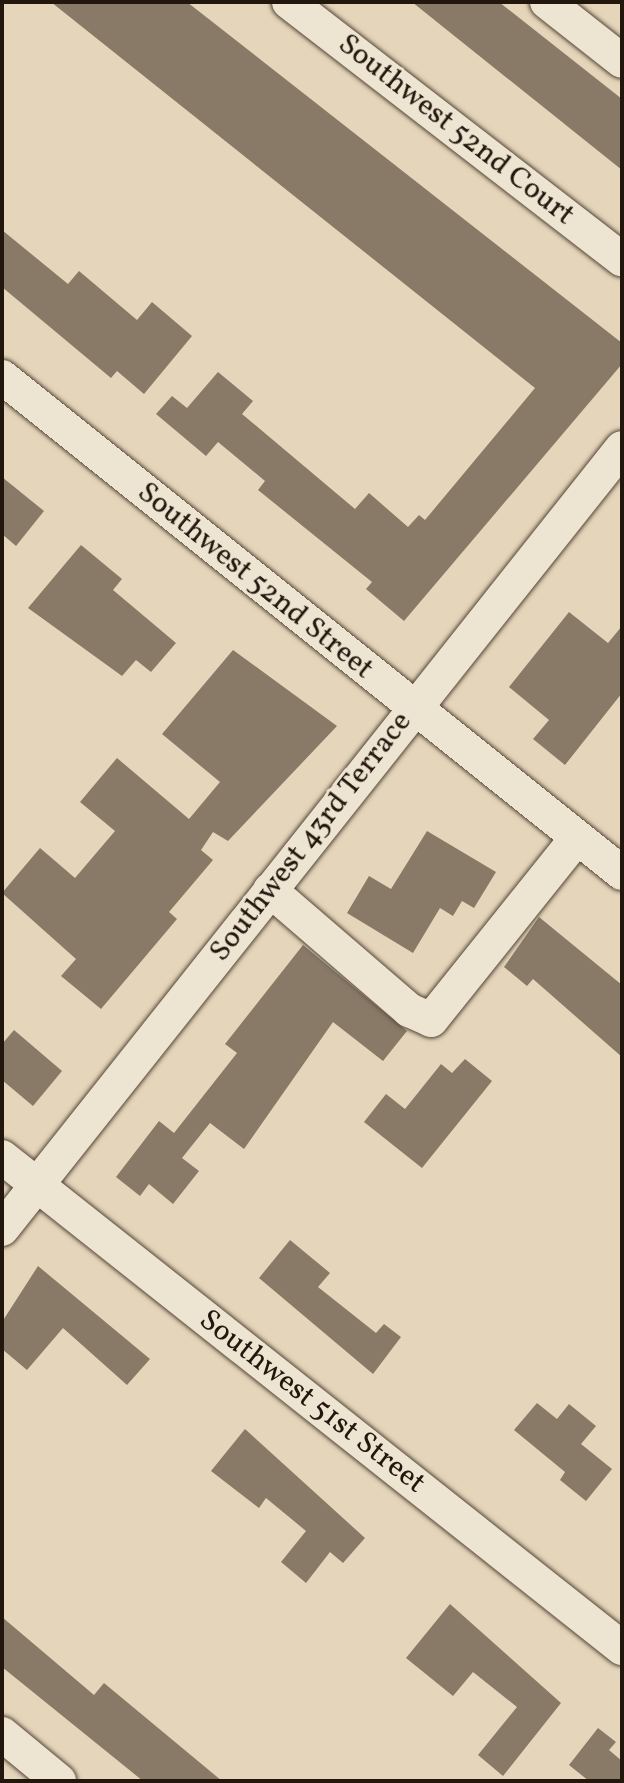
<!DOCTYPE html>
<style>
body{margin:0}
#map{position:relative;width:624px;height:1783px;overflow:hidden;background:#e5d5ba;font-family:Vollkorn,serif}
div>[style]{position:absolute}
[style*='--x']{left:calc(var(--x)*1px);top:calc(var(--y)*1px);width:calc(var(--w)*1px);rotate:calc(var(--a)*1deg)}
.building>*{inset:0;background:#887a67}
.roads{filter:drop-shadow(0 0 2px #544638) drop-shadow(0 0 2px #544638)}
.minor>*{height:34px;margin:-17px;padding:0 17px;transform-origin:17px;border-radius:17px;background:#eee4d2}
span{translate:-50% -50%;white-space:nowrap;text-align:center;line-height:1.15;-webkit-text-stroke:6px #eee4d2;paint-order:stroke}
.street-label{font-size:30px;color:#23170d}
.frame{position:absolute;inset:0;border:4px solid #23170d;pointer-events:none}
</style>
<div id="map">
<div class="building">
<div style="clip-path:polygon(51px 2px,187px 2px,622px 343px,622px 364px,404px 621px,366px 589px,372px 582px,258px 490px,265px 481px,218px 442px,206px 456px,156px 414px,172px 396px,187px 408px,218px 372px,253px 401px,242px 414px,355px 509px,369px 493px,408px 527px,419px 515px,425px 520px,535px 388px)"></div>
<div style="clip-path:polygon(412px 2px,499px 2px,622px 99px,622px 170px)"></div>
<div style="clip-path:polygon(2px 230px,68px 284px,79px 271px,137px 320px,152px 302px,192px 336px,144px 394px,117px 371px,111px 378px,2px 287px)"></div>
<div style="clip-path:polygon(2px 477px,44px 511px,16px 546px,2px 534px)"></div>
<div style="clip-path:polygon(81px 545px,122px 579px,113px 590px,176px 643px,151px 672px,136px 660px,122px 676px,28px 608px)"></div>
<div style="clip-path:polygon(569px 612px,608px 643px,622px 626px,622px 693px,565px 765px,533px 739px,549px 720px,509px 687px)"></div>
<div style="clip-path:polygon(233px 650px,337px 726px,228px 841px,213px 832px,201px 850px,213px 860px,169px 912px,177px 919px,101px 1009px,61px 976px,76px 959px,2px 893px,40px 848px,75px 878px,115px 831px,80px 802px,117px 758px,189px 819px,220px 782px,162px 734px)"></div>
<div style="clip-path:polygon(427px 831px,496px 872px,474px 908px,462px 901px,453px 916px,440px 908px,413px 953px,347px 913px,369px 876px,391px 889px)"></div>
<div style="clip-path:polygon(539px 917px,622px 985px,622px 1057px,533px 979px,527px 986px,504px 967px)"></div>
<div style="clip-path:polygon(303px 945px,407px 1031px,383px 1061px,333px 1022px,244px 1149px,210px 1123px,182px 1158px,199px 1171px,173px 1204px,149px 1184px,140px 1196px,116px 1177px,159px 1121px,174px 1133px,237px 1053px,225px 1044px)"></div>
<div style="clip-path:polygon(14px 1030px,62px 1071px,33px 1106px,2px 1080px,2px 1044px)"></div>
<div style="clip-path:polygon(465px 1059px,492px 1081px,422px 1168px,364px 1122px,386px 1094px,405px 1109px,441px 1064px,452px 1073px)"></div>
<div style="clip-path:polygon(290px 1240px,330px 1273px,318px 1287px,376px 1333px,384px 1324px,401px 1337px,373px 1374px,259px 1278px)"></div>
<div style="clip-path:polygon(38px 1266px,150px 1359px,127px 1385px,63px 1328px,27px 1370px,2px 1349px,2px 1322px)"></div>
<div style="clip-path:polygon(537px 1403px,557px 1419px,569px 1404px,596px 1426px,581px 1444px,612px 1469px,586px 1501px,560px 1480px,565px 1472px,514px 1430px)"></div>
<div style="clip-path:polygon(245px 1429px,365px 1538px,343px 1563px,330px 1552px,306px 1583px,281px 1562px,306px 1531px,266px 1498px,259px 1508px,211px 1471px)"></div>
<div style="clip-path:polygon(450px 1604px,561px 1703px,503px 1776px,478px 1755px,517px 1707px,473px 1672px,453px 1696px,406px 1658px)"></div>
<div style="clip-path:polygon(2px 1617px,94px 1695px,104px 1683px,222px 1781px,143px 1781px,2px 1667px)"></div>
<div style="clip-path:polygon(598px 1728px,616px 1742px,609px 1750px,622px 1761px,622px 1781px,589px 1781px,569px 1765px)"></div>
</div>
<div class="roads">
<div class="minor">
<div style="--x:289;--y:2;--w:421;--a:37.7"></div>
<div style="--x:547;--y:2;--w:95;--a:38.2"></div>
<div style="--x:2;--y:377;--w:794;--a:38.66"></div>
<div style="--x:270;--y:890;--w:184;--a:40.8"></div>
<div style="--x:409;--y:1010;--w:24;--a:24"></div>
<div style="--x:431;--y:1020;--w:233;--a:-51.3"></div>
<div style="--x:2;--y:1157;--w:791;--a:38.38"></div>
<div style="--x:2;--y:1229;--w:997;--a:-51.56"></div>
<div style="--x:2;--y:1734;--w:74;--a:39.5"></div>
</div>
</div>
<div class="street-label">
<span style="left:456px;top:130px;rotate:38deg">Southwest 52nd Court</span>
<span style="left:255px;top:581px;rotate:39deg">Southwest 52nd Street</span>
<span style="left:311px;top:837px;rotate:-52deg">Southwest 43rd Terrace</span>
<span style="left:312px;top:1402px;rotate:38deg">Southwest 51st Street</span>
</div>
<div class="frame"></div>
</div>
